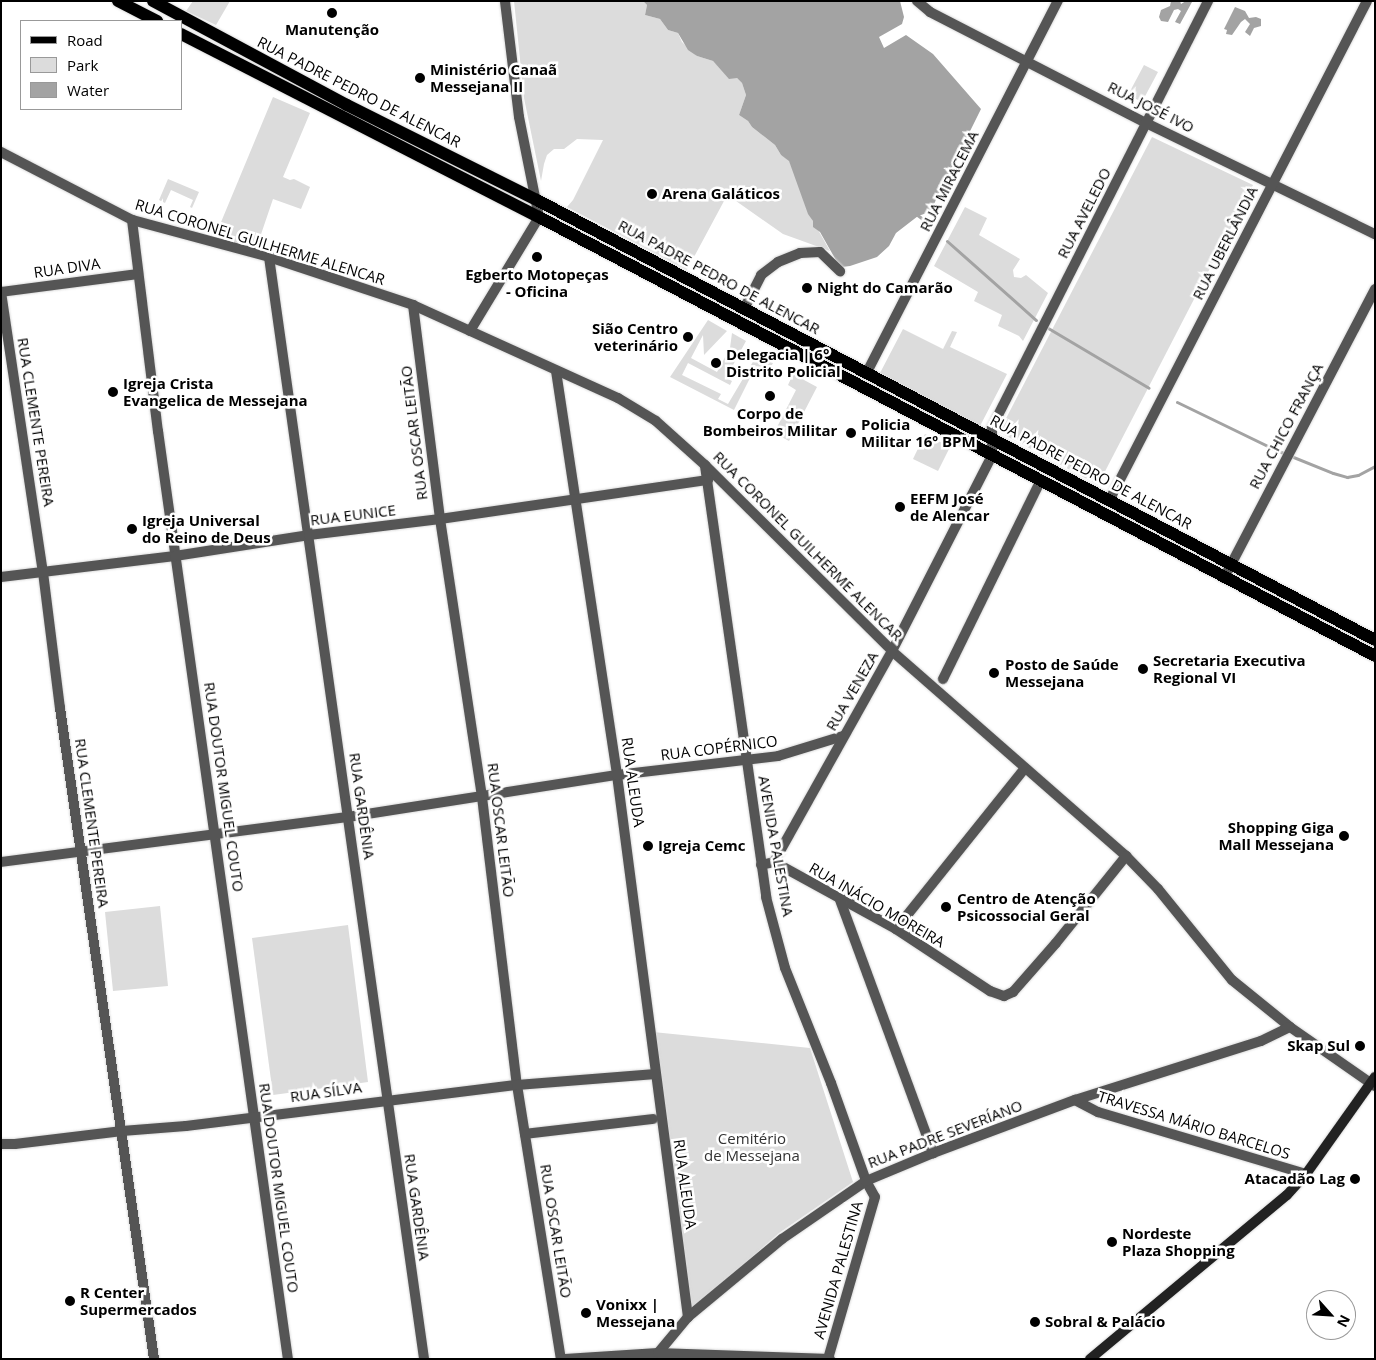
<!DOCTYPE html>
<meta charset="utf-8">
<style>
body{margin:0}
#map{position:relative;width:1376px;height:1360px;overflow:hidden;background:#fff;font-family:"Open Sans",sans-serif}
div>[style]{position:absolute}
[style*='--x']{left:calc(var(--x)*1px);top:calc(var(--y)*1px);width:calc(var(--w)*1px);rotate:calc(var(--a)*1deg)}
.green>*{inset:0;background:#dcdcdc}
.water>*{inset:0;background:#a3a3a3}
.stream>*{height:3px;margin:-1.5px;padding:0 1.5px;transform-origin:1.5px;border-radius:1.5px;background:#a3a3a3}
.roads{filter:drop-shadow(0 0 1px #dbdbdb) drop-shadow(0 0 1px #dbdbdb)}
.minor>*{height:10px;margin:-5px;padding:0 5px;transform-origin:5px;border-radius:5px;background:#555}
.tertiary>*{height:10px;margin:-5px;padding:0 5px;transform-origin:5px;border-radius:5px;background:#555}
.secondary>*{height:10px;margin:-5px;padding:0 5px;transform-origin:5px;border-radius:5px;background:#222}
.primary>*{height:12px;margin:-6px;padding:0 6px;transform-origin:6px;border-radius:6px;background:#000}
.dots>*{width:14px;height:14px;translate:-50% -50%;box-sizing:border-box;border:2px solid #fff;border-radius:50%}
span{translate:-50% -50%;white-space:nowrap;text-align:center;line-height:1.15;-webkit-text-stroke:5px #fff;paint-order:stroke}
.poi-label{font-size:15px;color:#000;font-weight:700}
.left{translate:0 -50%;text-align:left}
.right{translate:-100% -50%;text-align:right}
.street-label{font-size:15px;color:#000}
.park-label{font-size:15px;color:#333}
.frame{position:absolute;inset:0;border:2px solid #000;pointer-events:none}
.legend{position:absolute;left:20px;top:20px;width:162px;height:90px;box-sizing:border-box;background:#fff;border:1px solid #999;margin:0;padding:6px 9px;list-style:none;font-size:15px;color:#000}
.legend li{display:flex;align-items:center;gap:10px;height:25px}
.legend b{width:25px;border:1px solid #999}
.north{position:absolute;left:1306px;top:1290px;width:50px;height:50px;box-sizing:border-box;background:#fff;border:1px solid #999;border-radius:50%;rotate:116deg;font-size:14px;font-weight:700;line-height:20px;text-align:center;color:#000}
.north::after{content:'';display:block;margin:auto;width:18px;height:22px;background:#000;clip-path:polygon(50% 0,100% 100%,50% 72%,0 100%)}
</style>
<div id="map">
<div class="green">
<div style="clip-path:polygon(193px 1px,230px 1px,216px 25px,186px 11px)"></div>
<div style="clip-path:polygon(514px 1px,643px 1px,647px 5px,645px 15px,660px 19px,668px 30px,678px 33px,682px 42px,697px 56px,713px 61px,729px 78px,737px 78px,742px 83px,746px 95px,739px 115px,748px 121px,752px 127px,775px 145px,781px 155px,789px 160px,813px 221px,830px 251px,783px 234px,736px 201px,731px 188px,687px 270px,567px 207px,573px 200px,603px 140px,577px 139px,564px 149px,554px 149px,547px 155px,544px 164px,541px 181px,524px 98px)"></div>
<div style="clip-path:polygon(1144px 65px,1158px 72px,1142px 102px,1128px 95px)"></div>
<div style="clip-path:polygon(273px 97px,310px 113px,283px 177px,290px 180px,294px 179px,310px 187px,301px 209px,273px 199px,256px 249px,214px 239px)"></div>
<div style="clip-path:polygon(1152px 137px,1253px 185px,1098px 485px,999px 432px)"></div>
<div style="clip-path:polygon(168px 179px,199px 192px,192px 208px,190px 207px,193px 200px,171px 190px,165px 203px,159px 200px)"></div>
<div style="clip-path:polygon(965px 207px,987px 218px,979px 235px,1020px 259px,1013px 270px,1014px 277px,1021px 278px,1026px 275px,1048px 293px,1023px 341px,1019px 336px,998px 326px,1002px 315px,974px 301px,978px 292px,934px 266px)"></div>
<div style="clip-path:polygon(708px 320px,727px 331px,704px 355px,703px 335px,691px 358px,717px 372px,730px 348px,732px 333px,746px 341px,726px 378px,732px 381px,730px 385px,688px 363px,682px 375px,721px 394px,718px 399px,728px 404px,757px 355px,773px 363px,767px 374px,755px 368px,734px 410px,670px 377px)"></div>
<div style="clip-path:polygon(903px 329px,943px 349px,952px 331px,957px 332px,950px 347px,1007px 374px,980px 426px,880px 373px)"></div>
<div style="clip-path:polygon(793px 374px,817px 387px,789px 441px,774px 433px,796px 390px,788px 385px)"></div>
<div style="clip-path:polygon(925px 434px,950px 447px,938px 471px,913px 459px)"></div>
<div style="clip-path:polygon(160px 906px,168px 986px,113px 991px,105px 912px)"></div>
<div style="clip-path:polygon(348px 925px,368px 1082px,273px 1095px,252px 938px)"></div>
<div style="clip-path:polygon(653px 1032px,810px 1048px,853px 1182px,779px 1233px,685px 1316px)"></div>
</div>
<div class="water">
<div style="clip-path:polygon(643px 1px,900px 1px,904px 17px,902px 24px,879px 37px,884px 48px,906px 35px,933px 54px,981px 109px,930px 212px,918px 216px,896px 233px,889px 246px,877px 257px,850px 266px,842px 267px,837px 262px,820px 232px,813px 227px,813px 221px,808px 214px,789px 161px,781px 155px,775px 145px,752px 127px,748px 121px,739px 115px,746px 95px,742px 83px,737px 78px,729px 79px,713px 61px,697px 56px,688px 50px,678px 33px,668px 30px,660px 19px,645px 15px,647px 5px)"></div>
<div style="clip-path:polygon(1171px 1px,1180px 1px,1181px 4px,1186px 1px,1192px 2px,1180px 24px,1175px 22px,1181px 11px,1178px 9px,1174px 10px,1168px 22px,1161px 21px,1159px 17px,1161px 10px,1170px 6px)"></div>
<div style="clip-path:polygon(1235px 7px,1245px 11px,1249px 18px,1256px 17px,1261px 19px,1261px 26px,1254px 28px,1250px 36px,1245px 32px,1250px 24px,1245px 19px,1241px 22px,1232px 35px,1226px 34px,1227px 30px,1224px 29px)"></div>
</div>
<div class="stream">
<div style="--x:916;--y:214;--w:20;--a:37"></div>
<div style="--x:947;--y:241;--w:119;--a:41.6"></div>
<div style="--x:1048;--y:328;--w:117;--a:30.7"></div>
<div style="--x:1177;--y:402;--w:110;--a:25.9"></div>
<div style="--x:1276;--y:450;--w:61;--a:22"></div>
<div style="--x:1333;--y:473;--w:15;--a:16"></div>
<div style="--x:1347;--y:477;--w:11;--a:-10"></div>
<div style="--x:1358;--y:475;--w:19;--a:-28"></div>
</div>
<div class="roads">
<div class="minor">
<div style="--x:917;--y:1;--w:17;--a:40"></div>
<div style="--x:930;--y:12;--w:243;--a:27.2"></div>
<div style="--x:1146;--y:123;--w:254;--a:25.9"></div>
<div style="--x:1;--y:152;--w:148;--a:27.4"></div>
<div style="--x:132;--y:220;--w:142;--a:15.1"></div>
<div style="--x:269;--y:257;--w:152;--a:18.4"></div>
<div style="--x:413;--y:305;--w:225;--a:24.4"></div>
<div style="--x:618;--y:398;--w:44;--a:31.2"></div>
<div style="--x:656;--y:421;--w:66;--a:41.9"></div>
<div style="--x:705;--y:465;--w:264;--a:44.8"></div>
<div style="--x:892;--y:651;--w:311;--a:41.2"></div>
<div style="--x:1126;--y:856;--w:46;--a:45.9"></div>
<div style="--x:1158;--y:889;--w:117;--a:50.9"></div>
<div style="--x:1232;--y:980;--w:75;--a:39"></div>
<div style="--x:1290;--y:1027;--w:103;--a:34.8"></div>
<div style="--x:132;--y:220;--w:213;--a:83"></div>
<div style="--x:158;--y:431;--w:937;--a:82.03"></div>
<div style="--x:269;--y:257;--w:1113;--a:81.99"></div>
<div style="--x:1;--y:292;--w:283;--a:81.5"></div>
<div style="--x:43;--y:572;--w:137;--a:82.9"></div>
<div style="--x:60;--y:708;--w:658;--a:81.78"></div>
<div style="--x:1;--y:292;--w:137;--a:-7.5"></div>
<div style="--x:413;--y:305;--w:216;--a:82.8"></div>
<div style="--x:440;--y:519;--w:281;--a:81.4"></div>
<div style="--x:482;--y:797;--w:290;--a:83.1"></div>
<div style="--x:517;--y:1085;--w:278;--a:80.9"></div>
<div style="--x:744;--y:309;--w:38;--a:-63"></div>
<div style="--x:761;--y:275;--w:21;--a:-37"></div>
<div style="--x:778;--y:262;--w:24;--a:-22"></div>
<div style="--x:800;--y:253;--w:20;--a:-3"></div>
<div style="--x:820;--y:252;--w:28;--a:44"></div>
<div style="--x:470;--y:331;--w:133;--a:-58.8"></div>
<div style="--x:539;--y:217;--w:102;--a:-101.3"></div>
<div style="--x:519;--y:117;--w:117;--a:-96.9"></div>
<div style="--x:556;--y:371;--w:409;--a:81.4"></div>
<div style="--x:617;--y:775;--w:547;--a:82.54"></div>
<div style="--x:866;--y:374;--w:420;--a:-62.8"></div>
<div style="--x:705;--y:466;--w:435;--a:81.9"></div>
<div style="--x:766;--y:897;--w:73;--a:75"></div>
<div style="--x:785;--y:968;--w:124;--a:68.2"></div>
<div style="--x:831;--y:1083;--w:104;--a:70.3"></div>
<div style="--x:866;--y:1181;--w:18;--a:61"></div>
<div style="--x:875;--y:1197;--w:169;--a:106.2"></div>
<div style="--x:1110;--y:499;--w:560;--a:-62.7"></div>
<div style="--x:1;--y:577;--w:175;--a:-6.9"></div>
<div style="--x:175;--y:556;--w:136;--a:-8.9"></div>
<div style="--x:309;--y:535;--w:132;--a:-7"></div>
<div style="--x:440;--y:519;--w:271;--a:-8.3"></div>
<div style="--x:1224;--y:578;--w:326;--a:-62.4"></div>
<div style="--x:943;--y:679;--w:220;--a:-63.8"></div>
<div style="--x:1;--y:862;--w:350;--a:-7.4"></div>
<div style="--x:348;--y:817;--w:272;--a:-8.9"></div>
<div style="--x:617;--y:775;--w:162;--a:-6.7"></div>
<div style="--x:778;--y:756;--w:68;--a:-17.1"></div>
<div style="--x:774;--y:862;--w:139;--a:28.8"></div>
<div style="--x:896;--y:929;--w:113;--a:33.4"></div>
<div style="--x:990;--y:991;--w:15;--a:20"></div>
<div style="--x:1004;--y:996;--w:10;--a:-24"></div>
<div style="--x:1013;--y:992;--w:65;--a:-48.7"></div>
<div style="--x:1056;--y:943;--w:112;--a:-51.2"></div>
<div style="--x:761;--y:865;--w:13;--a:-13"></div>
<div style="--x:774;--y:862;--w:242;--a:-60.8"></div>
<div style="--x:892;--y:651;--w:219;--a:-62.9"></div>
<div style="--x:992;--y:456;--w:29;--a:-90"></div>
<div style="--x:992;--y:427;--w:478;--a:-63.1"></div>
<div style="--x:840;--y:900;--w:270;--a:69.8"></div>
<div style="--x:896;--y:929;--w:206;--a:-51.3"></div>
<div style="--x:1075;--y:1100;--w:26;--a:28"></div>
<div style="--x:1098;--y:1112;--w:217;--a:16.6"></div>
<div style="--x:525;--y:1134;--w:129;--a:-6.7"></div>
<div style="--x:1;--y:1144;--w:14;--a:0"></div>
<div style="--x:15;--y:1144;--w:108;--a:-6.9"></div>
<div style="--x:122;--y:1131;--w:64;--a:-4.5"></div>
<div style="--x:186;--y:1126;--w:334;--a:-7.1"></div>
<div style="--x:517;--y:1085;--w:139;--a:-4.5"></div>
<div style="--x:658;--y:1353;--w:47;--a:-50.2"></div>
<div style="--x:688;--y:1317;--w:122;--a:-39.7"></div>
<div style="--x:782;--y:1239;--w:102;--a:-34.6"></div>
<div style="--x:866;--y:1181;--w:73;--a:-22.7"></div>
<div style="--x:933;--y:1153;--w:152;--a:-20.5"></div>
<div style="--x:1075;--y:1100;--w:195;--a:-17.6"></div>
<div style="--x:1261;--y:1041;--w:32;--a:-26"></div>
</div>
<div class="tertiary">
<div style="--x:565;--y:1359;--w:93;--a:-3.7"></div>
<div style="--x:658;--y:1353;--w:172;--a:2"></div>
</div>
<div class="secondary">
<div style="--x:1090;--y:1359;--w:256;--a:-39.8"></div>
<div style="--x:1287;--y:1195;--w:28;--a:-48"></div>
<div style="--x:1306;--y:1174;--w:119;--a:-54.6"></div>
</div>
<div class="primary">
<div style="--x:118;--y:1;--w:44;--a:27.1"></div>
<div style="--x:153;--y:1;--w:220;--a:28.2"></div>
<div style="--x:347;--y:105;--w:212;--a:26.6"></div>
<div style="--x:537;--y:200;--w:946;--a:27.7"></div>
<div style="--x:181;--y:34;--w:402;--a:27.1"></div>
<div style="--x:539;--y:217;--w:944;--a:27.7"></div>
</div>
</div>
<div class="dots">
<div style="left:332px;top:13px;background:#000"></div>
<div style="left:420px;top:78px;background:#000"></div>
<div style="left:652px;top:194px;background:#000"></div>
<div style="left:537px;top:257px;background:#000"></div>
<div style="left:807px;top:288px;background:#000"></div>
<div style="left:688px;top:337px;background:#000"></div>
<div style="left:716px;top:363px;background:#000"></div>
<div style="left:113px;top:392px;background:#000"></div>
<div style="left:770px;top:396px;background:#000"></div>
<div style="left:851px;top:433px;background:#000"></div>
<div style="left:900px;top:507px;background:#000"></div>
<div style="left:132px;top:529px;background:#000"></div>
<div style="left:1143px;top:669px;background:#000"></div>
<div style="left:994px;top:673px;background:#000"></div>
<div style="left:1344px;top:836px;background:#000"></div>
<div style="left:648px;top:846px;background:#000"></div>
<div style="left:946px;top:907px;background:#000"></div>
<div style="left:1360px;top:1046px;background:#000"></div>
<div style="left:1355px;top:1179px;background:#000"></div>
<div style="left:1112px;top:1242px;background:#000"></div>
<div style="left:70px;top:1301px;background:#000"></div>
<div style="left:586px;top:1313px;background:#000"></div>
<div style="left:1035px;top:1322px;background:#000"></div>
</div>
<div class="poi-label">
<span style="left:332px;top:30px">Manutenção</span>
<span class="left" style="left:430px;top:78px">Ministério Canaã<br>Messejana II</span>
<span class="left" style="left:662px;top:194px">Arena Galáticos</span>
<span style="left:537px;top:283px">Egberto Motopeças<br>- Oficina</span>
<span class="left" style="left:817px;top:288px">Night do Camarão</span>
<span class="right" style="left:678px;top:337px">Sião Centro<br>veterinário</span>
<span class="left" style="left:726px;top:363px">Delegacia | 6°<br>Distrito Policial</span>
<span class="left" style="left:123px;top:392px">Igreja Crista<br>Evangelica de Messejana</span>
<span style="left:770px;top:422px">Corpo de<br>Bombeiros Militar</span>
<span class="left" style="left:861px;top:433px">Policia<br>Militar 16º BPM</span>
<span class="left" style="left:910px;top:507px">EEFM José<br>de Alencar</span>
<span class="left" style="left:142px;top:529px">Igreja Universal<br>do Reino de Deus</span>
<span class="left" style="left:1153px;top:669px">Secretaria Executiva<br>Regional VI</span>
<span class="left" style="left:1005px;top:673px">Posto de Saúde<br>Messejana</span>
<span class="right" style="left:1334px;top:836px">Shopping Giga<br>Mall Messejana</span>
<span class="left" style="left:658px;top:846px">Igreja Cemc</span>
<span class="left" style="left:957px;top:907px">Centro de Atenção<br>Psicossocial Geral</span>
<span class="right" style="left:1350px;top:1046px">Skap Sul</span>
<span class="right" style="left:1345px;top:1179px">Atacadão Lag</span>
<span class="left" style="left:1122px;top:1242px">Nordeste<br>Plaza Shopping</span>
<span class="left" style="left:80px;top:1301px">R Center<br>Supermercados</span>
<span class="left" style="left:596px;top:1313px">Vonixx |<br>Messejana</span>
<span class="left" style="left:1045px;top:1322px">Sobral &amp; Palácio</span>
</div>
<div class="street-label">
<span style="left:359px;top:92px;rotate:27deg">RUA PADRE PEDRO DE ALENCAR</span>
<span style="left:1151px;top:107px;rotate:27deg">RUA JOSÉ IVO</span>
<span style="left:949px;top:181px;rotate:-63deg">RUA MIRACEMA</span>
<span style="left:1084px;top:213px;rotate:-63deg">RUA AVELEDO</span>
<span style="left:260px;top:242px;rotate:17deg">RUA CORONEL GUILHERME ALENCAR</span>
<span style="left:1225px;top:243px;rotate:-63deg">RUA UBERLÂNDIA</span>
<span style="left:67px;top:268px;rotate:-8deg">RUA DIVA</span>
<span style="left:719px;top:277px;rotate:28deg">RUA PADRE PEDRO DE ALENCAR</span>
<span style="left:36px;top:422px;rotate:81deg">RUA CLEMENTE PEREIRA</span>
<span style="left:1286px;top:426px;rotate:-62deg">RUA CHICO FRANÇA</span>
<span style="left:414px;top:433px;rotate:-97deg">RUA OSCAR LEITÃO</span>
<span style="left:1091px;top:472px;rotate:28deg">RUA PADRE PEDRO DE ALENCAR</span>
<span style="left:353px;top:515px;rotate:-7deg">RUA EUNICE</span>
<span style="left:808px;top:546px;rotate:45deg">RUA CORONEL GUILHERME ALENCAR</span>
<span style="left:852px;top:691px;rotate:-60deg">RUA VENEZA</span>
<span style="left:719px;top:748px;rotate:-7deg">RUA COPÉRNICO</span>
<span style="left:633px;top:782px;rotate:82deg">RUA ALEUDA</span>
<span style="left:224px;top:787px;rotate:82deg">RUA DOUTOR MIGUEL COUTO</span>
<span style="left:362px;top:806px;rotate:82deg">RUA GARDÊNIA</span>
<span style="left:92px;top:823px;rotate:82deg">RUA CLEMENTE PEREIRA</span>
<span style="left:501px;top:830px;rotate:83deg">RUA OSCAR LEITÃO</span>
<span style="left:776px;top:846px;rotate:80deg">AVENIDA PALESTINA</span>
<span style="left:877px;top:905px;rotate:30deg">RUA INÁCIO MOREIRA</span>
<span style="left:326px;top:1092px;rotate:-8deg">RUA SÍLVA</span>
<span style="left:1194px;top:1125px;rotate:17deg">TRAVESSA MÁRIO BARCELOS</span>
<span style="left:945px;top:1134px;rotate:-21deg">RUA PADRE SEVERÍANO</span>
<span style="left:685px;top:1184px;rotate:82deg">RUA ALEUDA</span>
<span style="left:279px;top:1188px;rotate:82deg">RUA DOUTOR MIGUEL COUTO</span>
<span style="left:417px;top:1207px;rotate:82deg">RUA GARDÊNIA</span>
<span style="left:556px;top:1231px;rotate:81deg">RUA OSCAR LEITÃO</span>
<span style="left:838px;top:1270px;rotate:-74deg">AVENIDA PALESTINA</span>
</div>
<div class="park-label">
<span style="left:752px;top:1147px">Cemitério<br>de Messejana</span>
</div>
<div class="frame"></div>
<ul class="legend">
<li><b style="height:6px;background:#000"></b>Road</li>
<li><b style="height:14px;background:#dcdcdc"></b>Park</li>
<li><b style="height:14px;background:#a3a3a3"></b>Water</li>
</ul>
<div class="north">N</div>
</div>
